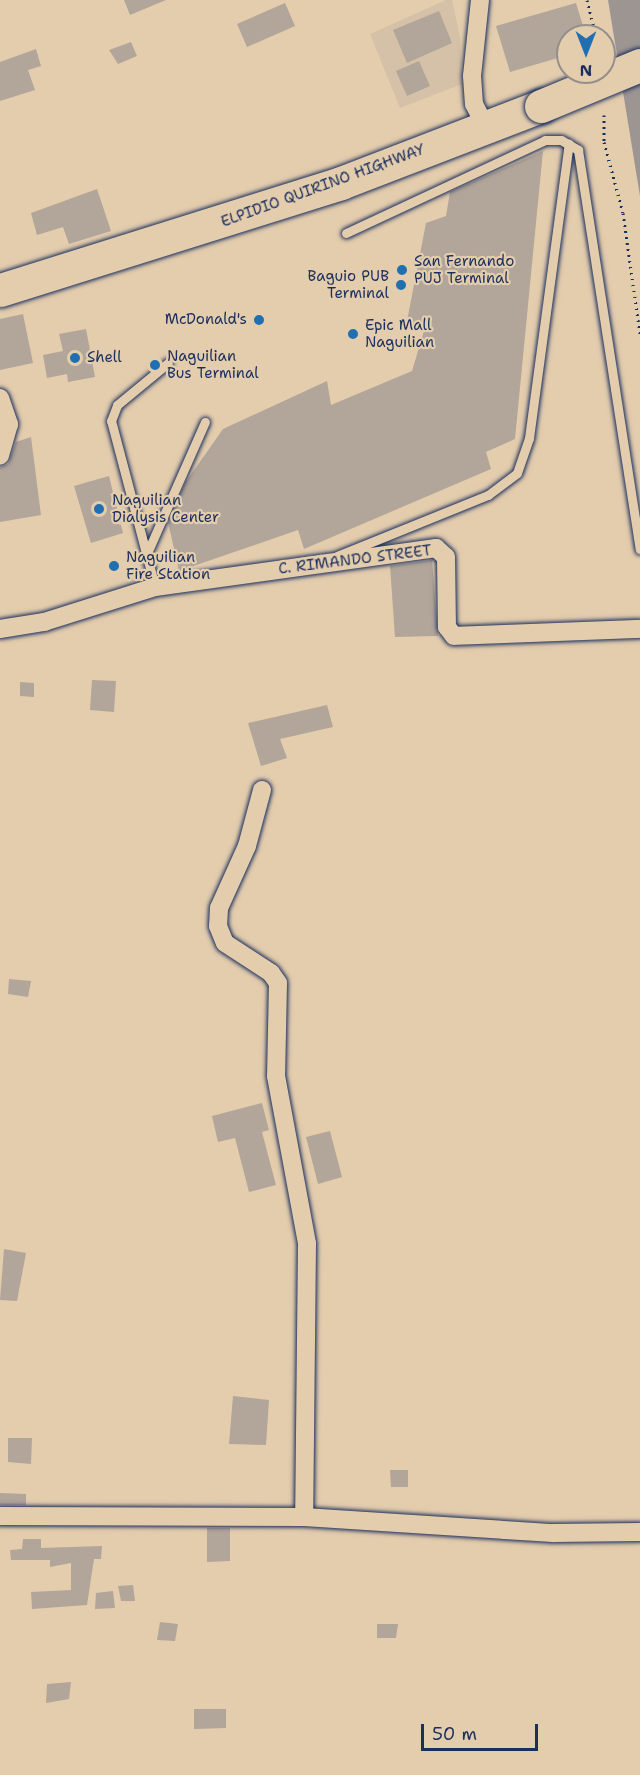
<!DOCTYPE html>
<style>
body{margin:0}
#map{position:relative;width:640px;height:1775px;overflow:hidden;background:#e4cdad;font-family:"Shantell Sans",sans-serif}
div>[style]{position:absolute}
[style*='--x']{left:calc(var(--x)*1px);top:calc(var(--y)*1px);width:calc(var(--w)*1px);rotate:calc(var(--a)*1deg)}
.built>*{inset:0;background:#d5c1a7}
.water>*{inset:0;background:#9d9591}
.building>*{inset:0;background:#b2a599}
.path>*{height:3px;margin-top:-1.5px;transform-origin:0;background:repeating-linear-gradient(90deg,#1b2f5e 0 1.5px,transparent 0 6px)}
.roads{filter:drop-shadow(0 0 2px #1b2f5e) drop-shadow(0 0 2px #1b2f5e)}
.lane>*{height:9px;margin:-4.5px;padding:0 4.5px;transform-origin:4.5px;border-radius:4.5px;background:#e4cdad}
.street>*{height:18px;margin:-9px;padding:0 9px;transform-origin:9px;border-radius:9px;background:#e4cdad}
.highway>*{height:33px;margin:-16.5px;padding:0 16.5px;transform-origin:16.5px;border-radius:16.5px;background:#e4cdad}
.bridges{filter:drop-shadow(0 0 2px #1b2f5e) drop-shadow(0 0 2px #1b2f5e)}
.highway-bridge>*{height:33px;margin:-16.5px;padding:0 16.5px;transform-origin:16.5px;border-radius:16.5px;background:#e4cdad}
.dots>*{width:16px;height:16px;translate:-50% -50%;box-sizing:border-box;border:3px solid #e4cdad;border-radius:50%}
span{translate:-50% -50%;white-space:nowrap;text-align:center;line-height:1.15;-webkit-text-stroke:4.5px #e4cdad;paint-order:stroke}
.street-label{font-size:15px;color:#1b2f5e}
.poi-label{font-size:15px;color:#1b2f5e}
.left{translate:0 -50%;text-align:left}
.right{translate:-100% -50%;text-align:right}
.north{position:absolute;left:556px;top:24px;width:60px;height:60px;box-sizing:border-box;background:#e4cdad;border:2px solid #948e8d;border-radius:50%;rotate:180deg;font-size:16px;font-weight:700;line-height:24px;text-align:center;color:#1b2f5e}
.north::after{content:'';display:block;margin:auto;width:21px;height:27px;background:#1f6fb2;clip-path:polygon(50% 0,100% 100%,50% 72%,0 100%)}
.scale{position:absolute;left:421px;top:1724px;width:117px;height:27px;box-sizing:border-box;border:3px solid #1b2f5e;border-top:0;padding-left:8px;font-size:18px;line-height:21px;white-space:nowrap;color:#1b2f5e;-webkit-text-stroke:4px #e4cdad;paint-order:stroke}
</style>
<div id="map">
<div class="built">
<div style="clip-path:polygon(446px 0,452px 0,460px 37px,462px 84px,400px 108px,370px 34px)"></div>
</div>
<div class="water">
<div style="clip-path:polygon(608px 0,640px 0,640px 196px)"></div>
</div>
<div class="building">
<div style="clip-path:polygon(124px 0,166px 0,130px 15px)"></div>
<div style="clip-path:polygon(285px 3px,295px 26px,247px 47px,237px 24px)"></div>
<div style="clip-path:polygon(576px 3px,586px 36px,568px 36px,568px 55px,510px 72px,496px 26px)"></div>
<div style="clip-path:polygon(439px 11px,452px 43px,407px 63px,393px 30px)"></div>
<div style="clip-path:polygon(131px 42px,137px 56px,118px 64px,109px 50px)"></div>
<div style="clip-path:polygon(36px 49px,41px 66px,28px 70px,35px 90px,0 101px,0 62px)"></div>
<div style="clip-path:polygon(419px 61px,430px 86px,407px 96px,396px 71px)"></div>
<div style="clip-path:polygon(543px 151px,515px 439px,486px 452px,491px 469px,304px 549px,298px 530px,179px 571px,168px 522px,185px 483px,223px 429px,327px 381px,331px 405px,412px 371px,424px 331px,406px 326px,426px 223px,446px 216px,450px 192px)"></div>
<div style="clip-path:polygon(97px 189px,111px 231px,69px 244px,63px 227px,37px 235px,31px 213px)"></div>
<div style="clip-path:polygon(23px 314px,33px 363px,0 370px,0 319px)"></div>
<div style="clip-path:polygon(86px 329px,95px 377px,68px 382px,67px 374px,47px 378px,43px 355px,63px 351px,59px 334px)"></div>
<div style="clip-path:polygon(31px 437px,41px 515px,0 522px,0 467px,8px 464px,16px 442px)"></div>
<div style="clip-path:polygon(109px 476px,123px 533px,91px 543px,74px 486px)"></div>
<div style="clip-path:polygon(432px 560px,438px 636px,395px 637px,390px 566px)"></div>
<div style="clip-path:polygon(92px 680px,116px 681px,114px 712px,90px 710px)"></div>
<div style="clip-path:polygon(20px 682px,34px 683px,34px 697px,20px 696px)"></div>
<div style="clip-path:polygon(327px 705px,333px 727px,280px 739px,287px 758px,261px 766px,248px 723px)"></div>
<div style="clip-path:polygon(9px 979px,31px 981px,28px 997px,8px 994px)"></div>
<div style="clip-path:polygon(262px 1103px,269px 1130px,262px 1132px,276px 1185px,249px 1192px,235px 1138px,218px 1142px,212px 1116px)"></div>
<div style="clip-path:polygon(330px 1131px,342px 1177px,318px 1184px,306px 1137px)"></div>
<div style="clip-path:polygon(4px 1249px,26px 1253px,17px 1301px,0 1300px)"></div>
<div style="clip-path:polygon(233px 1396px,269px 1400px,266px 1445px,229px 1444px)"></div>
<div style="clip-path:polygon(8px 1438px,32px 1438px,31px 1464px,8px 1462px)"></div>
<div style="clip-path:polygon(390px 1470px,408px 1470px,408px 1487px,391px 1487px)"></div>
<div style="clip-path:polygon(0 1493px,26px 1494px,26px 1505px,0 1505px)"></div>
<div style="clip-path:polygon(207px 1528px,230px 1528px,230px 1561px,207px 1562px)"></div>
<div style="clip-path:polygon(23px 1539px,41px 1539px,41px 1548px,102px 1546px,101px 1559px,94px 1559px,87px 1605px,32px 1609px,31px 1592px,71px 1590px,71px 1563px,50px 1567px,50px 1560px,11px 1560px,10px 1550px,22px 1549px)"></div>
<div style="clip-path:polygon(133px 1585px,135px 1601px,121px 1601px,118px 1586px)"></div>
<div style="clip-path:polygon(113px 1591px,115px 1608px,95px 1609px,96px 1593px)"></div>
<div style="clip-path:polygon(160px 1622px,178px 1624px,175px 1641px,157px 1640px)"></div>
<div style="clip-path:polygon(377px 1624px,398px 1624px,396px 1638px,377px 1638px)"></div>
<div style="clip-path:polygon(71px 1682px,69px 1699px,46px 1703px,47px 1684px)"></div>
<div style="clip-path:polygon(194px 1709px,226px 1709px,226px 1728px,194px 1729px)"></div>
</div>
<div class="path">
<div style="--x:587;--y:0;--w:37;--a:76"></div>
<div style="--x:604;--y:115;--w:27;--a:90"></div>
<div style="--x:604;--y:142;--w:73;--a:75"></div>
<div style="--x:623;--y:213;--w:122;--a:82"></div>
</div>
<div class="roads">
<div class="lane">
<div style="--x:346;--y:233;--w:220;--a:-25"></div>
<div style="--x:545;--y:140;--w:16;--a:0"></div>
<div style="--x:561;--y:140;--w:20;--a:30"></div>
<div style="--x:578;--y:150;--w:404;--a:81.2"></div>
<div style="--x:148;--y:551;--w:141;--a:-66.2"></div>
<div style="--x:337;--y:556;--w:163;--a:-22"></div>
<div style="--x:488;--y:495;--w:36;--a:-37"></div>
<div style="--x:517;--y:473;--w:37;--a:-71"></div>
<div style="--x:529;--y:438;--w:297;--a:-82.3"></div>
<div style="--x:155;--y:587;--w:172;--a:-104.8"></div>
<div style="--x:111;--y:421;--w:17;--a:-69"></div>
<div style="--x:117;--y:405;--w:66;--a:-39.5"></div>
</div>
<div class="street">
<div style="--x:480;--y:0;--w:76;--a:96"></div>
<div style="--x:472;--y:76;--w:28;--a:86"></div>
<div style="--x:474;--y:104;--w:25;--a:63"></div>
<div style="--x:0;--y:398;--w:28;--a:71"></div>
<div style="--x:9;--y:424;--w:33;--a:106"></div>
<div style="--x:0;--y:629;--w:45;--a:-9"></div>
<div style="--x:44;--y:622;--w:116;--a:-17.5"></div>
<div style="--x:155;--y:587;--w:284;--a:-7.9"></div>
<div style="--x:436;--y:548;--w:13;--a:42"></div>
<div style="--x:446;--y:557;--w:70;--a:89.2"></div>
<div style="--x:447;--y:627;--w:11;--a:52"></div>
<div style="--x:454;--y:636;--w:186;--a:-2.2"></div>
<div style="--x:262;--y:790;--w:58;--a:105"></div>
<div style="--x:247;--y:846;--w:68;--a:114.3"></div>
<div style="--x:219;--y:908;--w:18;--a:93"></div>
<div style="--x:218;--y:926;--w:18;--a:68"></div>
<div style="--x:225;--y:943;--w:55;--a:33.1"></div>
<div style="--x:271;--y:973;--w:12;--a:55"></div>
<div style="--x:278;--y:983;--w:93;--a:91.2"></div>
<div style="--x:276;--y:1076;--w:171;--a:79.5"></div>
<div style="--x:307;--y:1244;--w:273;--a:90.6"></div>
<div style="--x:0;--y:1516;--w:304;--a:0.2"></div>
<div style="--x:304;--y:1517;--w:250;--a:3.7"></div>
<div style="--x:553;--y:1533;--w:87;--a:-0.7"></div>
</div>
<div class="highway">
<div style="--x:0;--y:290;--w:357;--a:-17.4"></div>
<div style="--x:341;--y:183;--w:214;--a:-21.1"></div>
</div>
</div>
<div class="bridges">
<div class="highway-bridge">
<div style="--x:541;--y:106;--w:107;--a:-22.5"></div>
</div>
</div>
<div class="dots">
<div style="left:402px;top:270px;background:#1f6fb2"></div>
<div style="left:401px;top:285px;background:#1f6fb2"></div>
<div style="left:259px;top:320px;background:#1f6fb2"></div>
<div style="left:353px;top:334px;background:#1f6fb2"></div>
<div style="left:75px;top:358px;background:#1f6fb2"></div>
<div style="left:155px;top:365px;background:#1f6fb2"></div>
<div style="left:99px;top:509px;background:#1f6fb2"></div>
<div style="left:114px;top:566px;background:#1f6fb2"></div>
</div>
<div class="street-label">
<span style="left:323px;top:186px;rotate:-20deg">ELPIDIO QUIRINO HIGHWAY</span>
<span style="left:355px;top:560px;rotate:-7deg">C. RIMANDO STREET</span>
</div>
<div class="poi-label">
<span class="left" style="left:414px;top:270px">San Fernando<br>PUJ Terminal</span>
<span class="right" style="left:389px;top:285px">Baguio PUB<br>Terminal</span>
<span class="right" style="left:247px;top:320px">McDonald's</span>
<span class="left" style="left:365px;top:334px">Epic Mall<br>Naguilian</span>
<span class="left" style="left:167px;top:365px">Naguilian<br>Bus Terminal</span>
<span class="left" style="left:87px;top:358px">Shell</span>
<span class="left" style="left:112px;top:509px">Naguilian<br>Dialysis Center</span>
<span class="left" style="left:126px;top:566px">Naguilian<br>Fire Station</span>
</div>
<div class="north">N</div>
<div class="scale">50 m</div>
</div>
